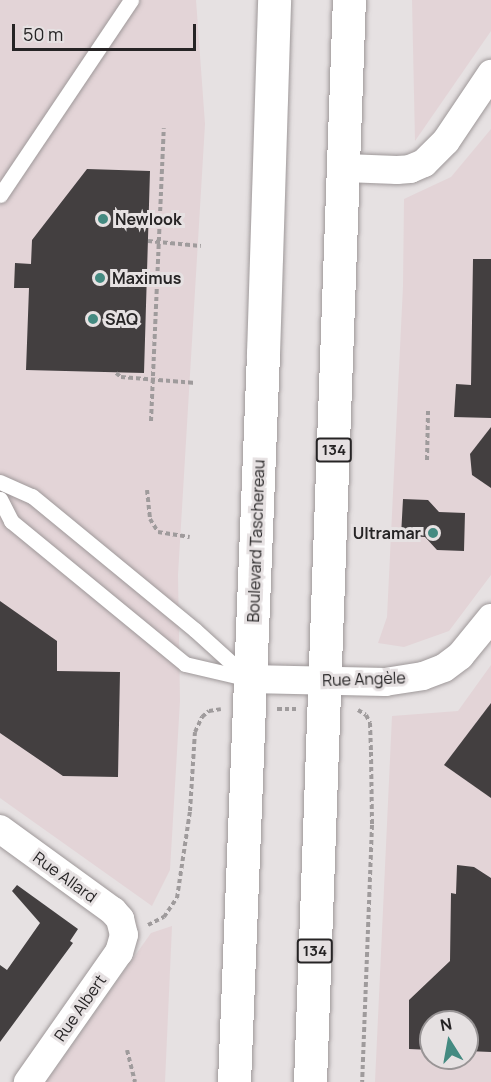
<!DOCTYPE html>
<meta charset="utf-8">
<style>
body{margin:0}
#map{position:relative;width:491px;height:1082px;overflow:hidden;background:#e6e1e2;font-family:Manrope,sans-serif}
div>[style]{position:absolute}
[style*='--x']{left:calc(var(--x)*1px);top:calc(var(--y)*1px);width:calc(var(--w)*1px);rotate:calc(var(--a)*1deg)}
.built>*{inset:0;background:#e3d4d7}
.building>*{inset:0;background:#433f40}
.path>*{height:4px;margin-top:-2px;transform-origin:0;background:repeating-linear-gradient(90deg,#9f9b9c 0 4.5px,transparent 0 7.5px)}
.roads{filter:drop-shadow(0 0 2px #9e9899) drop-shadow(0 0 2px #9e9899)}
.lane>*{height:15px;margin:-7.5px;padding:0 7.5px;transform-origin:7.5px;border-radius:7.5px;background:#fff}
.street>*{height:28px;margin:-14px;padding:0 14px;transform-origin:14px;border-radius:14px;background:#fff}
.primary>*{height:33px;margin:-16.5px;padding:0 16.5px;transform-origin:16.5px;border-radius:16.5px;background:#fff}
.dots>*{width:16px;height:16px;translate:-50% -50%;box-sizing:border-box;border:3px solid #e6e1e2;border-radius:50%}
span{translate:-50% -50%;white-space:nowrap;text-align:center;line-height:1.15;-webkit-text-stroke:6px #e6e1e2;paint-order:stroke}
.shield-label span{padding:2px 4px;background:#e6e1e2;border:2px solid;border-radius:4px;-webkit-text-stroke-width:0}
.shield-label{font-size:15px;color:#262425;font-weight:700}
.poi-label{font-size:16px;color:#262425;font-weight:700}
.left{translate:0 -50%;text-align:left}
.right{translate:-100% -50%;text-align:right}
.street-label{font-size:16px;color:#262425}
.north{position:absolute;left:419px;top:1010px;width:60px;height:60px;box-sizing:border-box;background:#e6e1e2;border:2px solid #999596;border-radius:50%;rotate:349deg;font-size:16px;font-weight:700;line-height:24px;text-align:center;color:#262425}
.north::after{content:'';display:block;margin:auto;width:21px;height:27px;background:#448a81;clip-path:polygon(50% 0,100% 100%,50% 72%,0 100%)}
.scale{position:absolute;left:12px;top:24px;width:184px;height:27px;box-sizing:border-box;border:3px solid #262425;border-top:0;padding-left:8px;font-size:18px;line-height:21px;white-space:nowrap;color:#262425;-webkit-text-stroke:4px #e6e1e2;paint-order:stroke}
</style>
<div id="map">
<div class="built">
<div style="clip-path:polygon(0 0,196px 0,205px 124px,178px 575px,180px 701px,170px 870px,152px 906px,0 798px)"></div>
<div style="clip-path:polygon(412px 0,491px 0,491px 31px,415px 141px)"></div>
<div style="clip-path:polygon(491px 129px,491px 575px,449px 631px,404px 647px,378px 643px,387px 617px,403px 286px,404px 199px,451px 177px)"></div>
<div style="clip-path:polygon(evenodd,491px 665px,491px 1082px,375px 1082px,392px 716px,458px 711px,491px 665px,431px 1022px,467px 1022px,467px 1058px,431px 1058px,431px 1022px)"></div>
<div style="clip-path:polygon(172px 926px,165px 1082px,46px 1082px,151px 933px)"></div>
</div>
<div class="building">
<div style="clip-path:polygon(87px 169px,150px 171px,144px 373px,26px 370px,29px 288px,14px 288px,15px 263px,31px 264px,32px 240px)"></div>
<div style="clip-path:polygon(473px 259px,491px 259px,491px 418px,454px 417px,456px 384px,471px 385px)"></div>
<div style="clip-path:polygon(491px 427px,491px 488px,472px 475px,470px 454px)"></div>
<div style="clip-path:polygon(403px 499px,428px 500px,439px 512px,465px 513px,464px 551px,437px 550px,425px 537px,401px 536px)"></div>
<div style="clip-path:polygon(0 601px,57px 641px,57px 671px,120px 672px,118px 777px,63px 776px,0 733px)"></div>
<div style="clip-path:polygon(491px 703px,491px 798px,444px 765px)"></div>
<div style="clip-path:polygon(457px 865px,474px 867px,491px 878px,491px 1052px,467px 1051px,467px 1022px,431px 1022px,431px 1050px,409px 1049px,409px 1000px,450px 961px,451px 893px,456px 894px)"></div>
<div style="clip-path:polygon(17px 885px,78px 929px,70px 941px,73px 943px,0 1042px,0 965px,7px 970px,40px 923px,12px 891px)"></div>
</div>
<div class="path">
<div style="--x:148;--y:241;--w:53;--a:5.4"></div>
<div style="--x:116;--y:373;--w:6;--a:39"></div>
<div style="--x:121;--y:377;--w:75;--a:4.6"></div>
<div style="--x:151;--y:421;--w:293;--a:-87.5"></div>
<div style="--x:427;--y:460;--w:49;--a:-88.8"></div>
<div style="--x:147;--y:490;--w:29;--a:84"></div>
<div style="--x:150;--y:519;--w:15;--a:58"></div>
<div style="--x:158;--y:532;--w:32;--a:9"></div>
<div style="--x:277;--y:709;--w:19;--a:0"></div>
<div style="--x:358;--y:710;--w:9;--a:32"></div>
<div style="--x:366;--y:715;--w:9;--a:63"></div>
<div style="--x:370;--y:723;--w:29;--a:88"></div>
<div style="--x:371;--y:752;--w:73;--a:89.2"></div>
<div style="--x:372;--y:825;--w:257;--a:92.2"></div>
<div style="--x:148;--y:925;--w:18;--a:-27"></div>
<div style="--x:164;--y:917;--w:23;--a:-56"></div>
<div style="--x:177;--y:898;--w:88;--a:-81.5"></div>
<div style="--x:190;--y:811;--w:79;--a:-86.4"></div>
<div style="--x:195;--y:732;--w:17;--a:-65"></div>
<div style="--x:202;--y:717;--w:9;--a:-41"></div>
<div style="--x:209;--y:711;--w:12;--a:-9"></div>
<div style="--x:127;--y:1050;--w:33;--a:76"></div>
</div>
<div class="roads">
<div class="lane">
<div style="--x:0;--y:195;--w:235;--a:-56.1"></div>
<div style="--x:0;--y:482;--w:35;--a:24"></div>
<div style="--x:32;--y:496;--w:211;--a:39.4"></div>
<div style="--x:195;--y:630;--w:73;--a:42.2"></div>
<div style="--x:0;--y:499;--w:25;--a:63"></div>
<div style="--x:11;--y:521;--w:225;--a:39.4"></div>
<div style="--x:185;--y:664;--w:66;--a:13.2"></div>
</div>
<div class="street">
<div style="--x:345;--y:168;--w:52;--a:2.2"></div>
<div style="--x:397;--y:170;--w:13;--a:-4"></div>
<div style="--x:410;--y:169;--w:15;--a:-23"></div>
<div style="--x:424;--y:163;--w:31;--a:-45"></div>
<div style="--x:446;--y:141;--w:81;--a:-56.1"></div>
<div style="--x:249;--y:679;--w:136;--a:1.3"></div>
<div style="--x:385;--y:682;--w:38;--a:-9"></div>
<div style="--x:423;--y:676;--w:22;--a:-21"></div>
<div style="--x:444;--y:668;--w:20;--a:-37"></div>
<div style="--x:460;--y:656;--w:49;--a:-50.8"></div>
<div style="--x:0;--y:829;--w:140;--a:36"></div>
<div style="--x:113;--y:911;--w:11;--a:49"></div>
<div style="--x:120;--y:919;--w:16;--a:76"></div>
<div style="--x:124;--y:935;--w:18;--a:106"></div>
<div style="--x:119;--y:952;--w:159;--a:125"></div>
</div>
<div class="primary">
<div style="--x:234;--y:1082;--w:729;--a:-87.72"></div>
<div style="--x:263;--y:354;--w:354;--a:-88.2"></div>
<div style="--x:310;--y:1082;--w:1083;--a:-87.94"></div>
</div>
</div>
<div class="dots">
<div style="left:103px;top:219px;background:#448a81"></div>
<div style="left:100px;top:278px;background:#448a81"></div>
<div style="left:93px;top:319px;background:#448a81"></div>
<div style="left:433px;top:533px;background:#448a81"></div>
</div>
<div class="shield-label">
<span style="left:334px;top:450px">134</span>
<span style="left:315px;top:951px">134</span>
</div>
<div class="poi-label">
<span class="left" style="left:115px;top:219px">Newlook</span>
<span class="left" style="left:112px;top:278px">Maximus</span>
<span class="left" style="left:105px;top:319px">SAQ</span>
<span class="right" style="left:421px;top:533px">Ultramar</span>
</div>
<div class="street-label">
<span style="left:256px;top:541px;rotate:-88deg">Boulevard Taschereau</span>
<span style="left:364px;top:679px;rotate:-2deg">Rue Angèle</span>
<span style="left:65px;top:877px;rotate:36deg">Rue Allard</span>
<span style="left:80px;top:1008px;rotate:-55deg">Rue Albert</span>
</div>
<div class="north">N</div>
<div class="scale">50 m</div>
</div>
